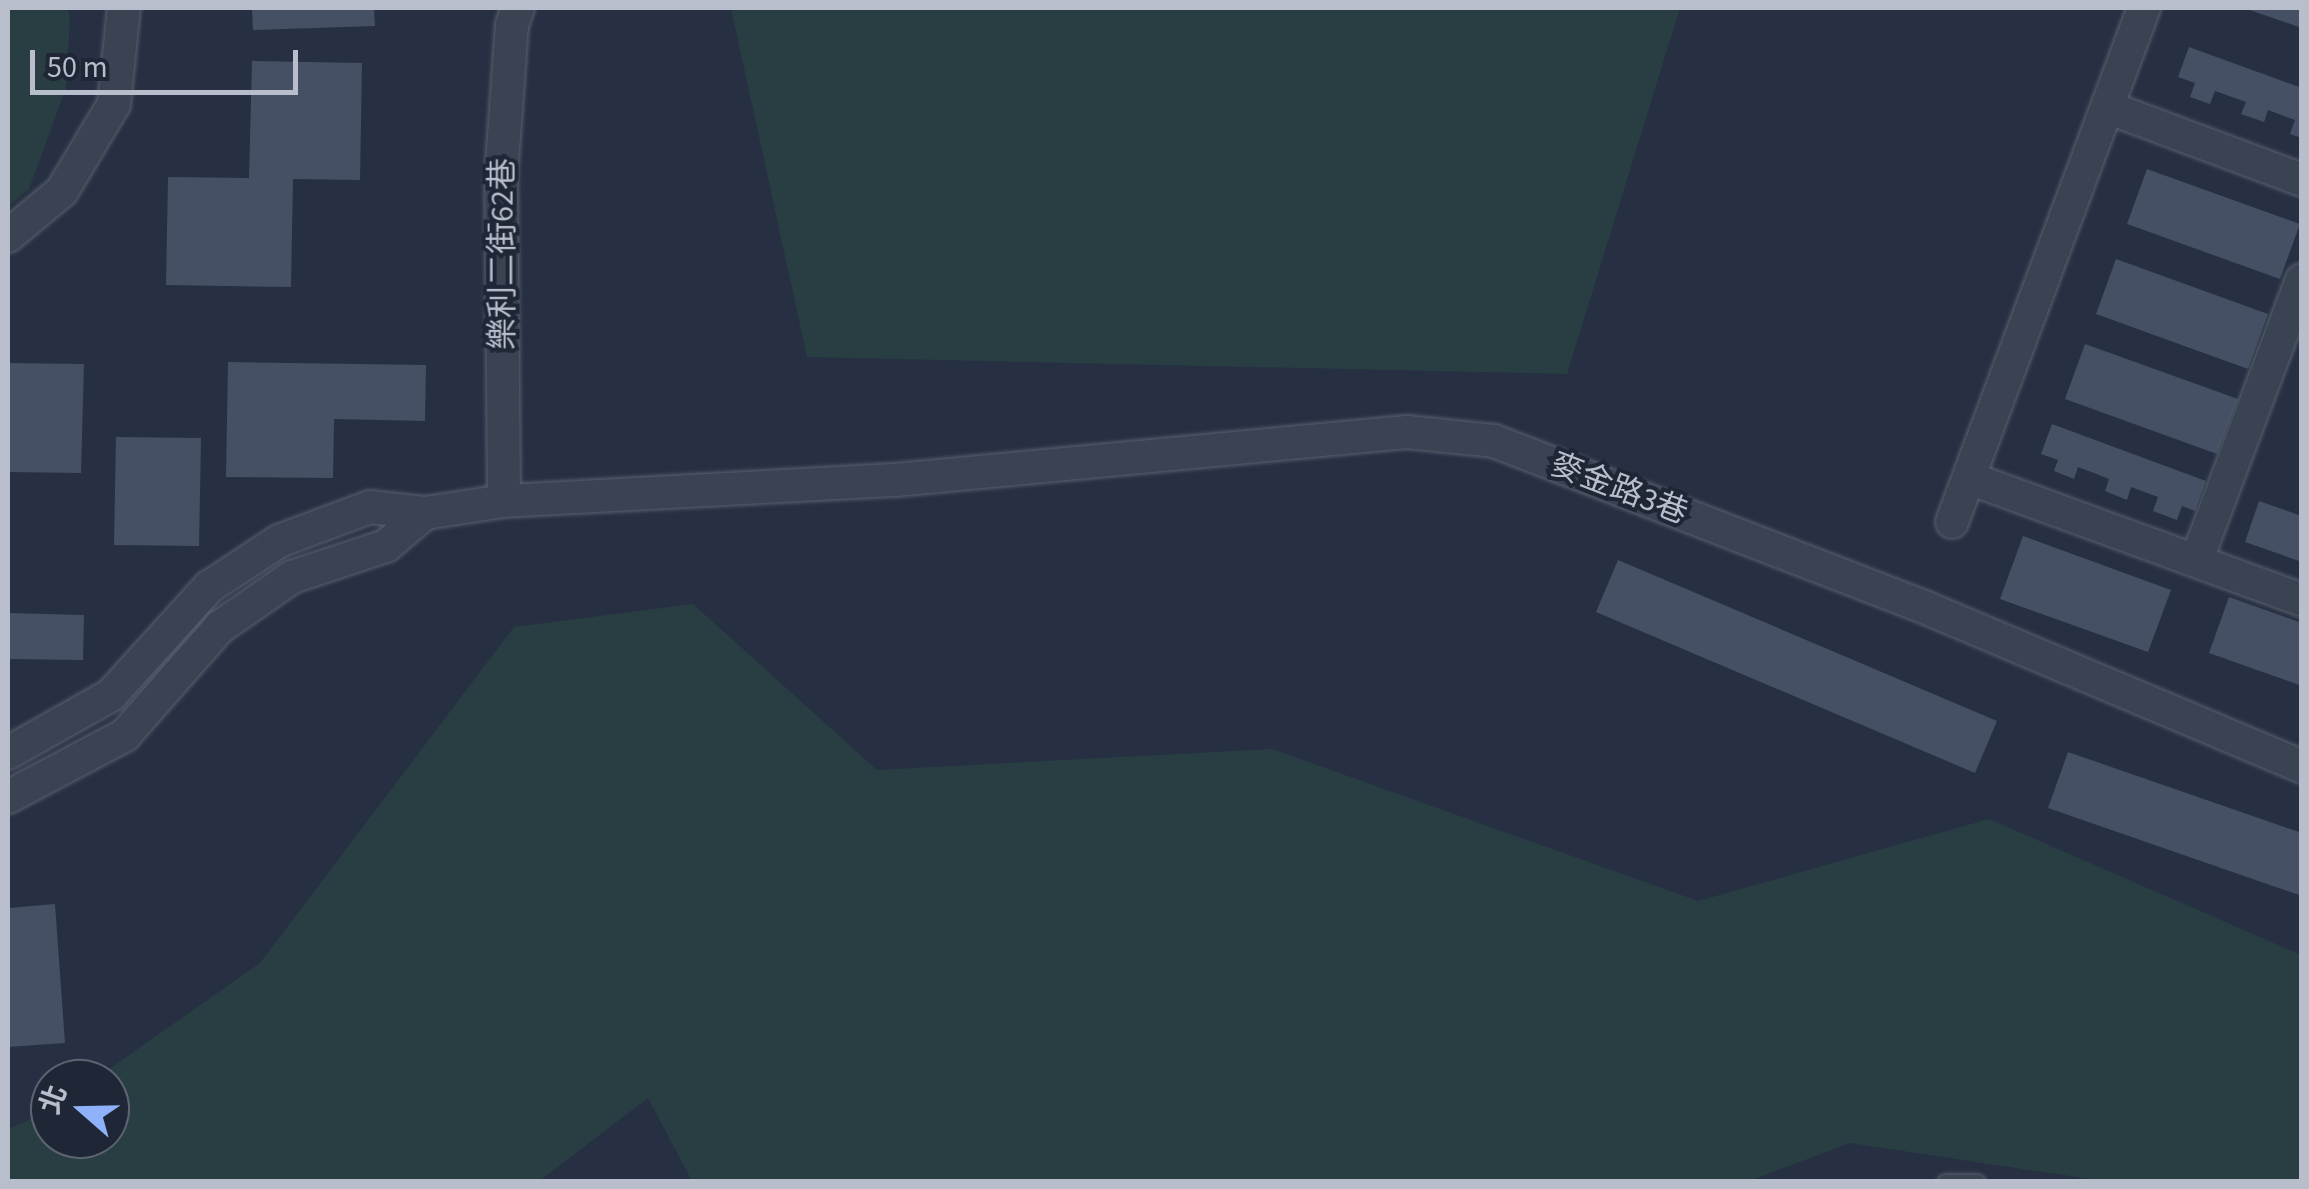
<!DOCTYPE html>
<meta charset="utf-8">
<style>
body{margin:0}
#map{position:relative;width:2309px;height:1189px;overflow:hidden;background:#263042;font-family:"Source Sans 3","Noto Sans TC",sans-serif}
div>[style]{position:absolute}
[style*='--x']{left:calc(var(--x)*1px);top:calc(var(--y)*1px);width:calc(var(--w)*1px);rotate:calc(var(--a)*1deg)}
.green>*{inset:0;background:#283e43}
.building>*{inset:0;background:#455064}
.roads{filter:drop-shadow(0 0 2px #59606f) drop-shadow(0 0 2px #59606f)}
.lane>*{height:15px;margin:-7.5px;padding:0 7.5px;transform-origin:7.5px;border-radius:7.5px;background:#3a4352}
.street>*{height:32px;margin:-16px;padding:0 16px;transform-origin:16px;border-radius:16px;background:#3a4352}
span{translate:-50% -50%;white-space:nowrap;text-align:center;line-height:1.15;-webkit-text-stroke:8px #1f2737;paint-order:stroke}
.street-label{font-size:32px;color:#b8becc}
.frame{position:absolute;inset:0;border:10px solid #b8becc;pointer-events:none}
.north{position:absolute;left:30px;top:1059px;width:100px;height:100px;box-sizing:border-box;background:#1f2737;border:2px solid #5c6373;border-radius:50%;rotate:290deg;font-size:28px;font-weight:700;line-height:40px;text-align:center;color:#b8becc}
.north::after{content:'';display:block;margin:auto;width:35px;height:45px;background:#8fb1f9;clip-path:polygon(50% 0,100% 100%,50% 72%,0 100%)}
.scale{position:absolute;left:30px;top:50px;width:268px;height:45px;box-sizing:border-box;border:5px solid #b8becc;border-top:0;padding-left:12px;font-size:30px;line-height:35px;white-space:nowrap;color:#b8becc;-webkit-text-stroke:8px #1f2737;paint-order:stroke}
</style>
<div id="map">
<div class="green">
<div style="clip-path:polygon(8px 8px,67px 8px,70px 18px,66px 88px,29px 189px,8px 207px)"></div>
<div style="clip-path:polygon(731px 8px,1680px 8px,1567px 374px,807px 357px)"></div>
<div style="clip-path:polygon(693px 604px,877px 770px,1272px 749px,1698px 901px,1989px 819px,2301px 955px,2301px 1181px,2103px 1181px,1850px 1143px,1747px 1182px,692px 1181px,648px 1098px,539px 1181px,8px 1181px,8px 1129px,50px 1111px,50px 1139px,110px 1139px,110px 1079px,95px 1079px,260px 963px,514px 627px)"></div>
</div>
<div class="building">
<div style="clip-path:polygon(252px 8px,374px 8px,375px 26px,253px 30px)"></div>
<div style="clip-path:polygon(2244px 8px,2302px 8px,2302px 28px,2264px 15px)"></div>
<div style="clip-path:polygon(2189px 47px,2302px 88px,2302px 138px,2290px 134px,2295px 120px,2268px 110px,2264px 122px,2241px 114px,2246px 102px,2215px 91px,2210px 104px,2190px 97px,2195px 83px,2178px 77px)"></div>
<div style="clip-path:polygon(252px 61px,362px 63px,360px 180px,293px 179px,291px 287px,166px 285px,168px 177px,249px 178px)"></div>
<div style="clip-path:polygon(2147px 169px,2300px 224px,2280px 279px,2127px 224px)"></div>
<div style="clip-path:polygon(2116px 259px,2268px 314px,2248px 369px,2096px 314px)"></div>
<div style="clip-path:polygon(2085px 344px,2238px 399px,2217px 454px,2065px 399px)"></div>
<div style="clip-path:polygon(228px 362px,426px 365px,425px 421px,334px 419px,333px 478px,226px 477px)"></div>
<div style="clip-path:polygon(8px 363px,84px 364px,81px 473px,8px 472px)"></div>
<div style="clip-path:polygon(2052px 424px,2206px 481px,2195px 511px,2182px 506px,2177px 520px,2153px 511px,2158px 497px,2131px 487px,2127px 500px,2105px 491px,2109px 479px,2094px 473px,2078px 467px,2074px 479px,2054px 471px,2058px 460px,2041px 454px)"></div>
<div style="clip-path:polygon(116px 437px,201px 438px,199px 546px,114px 545px)"></div>
<div style="clip-path:polygon(2259px 501px,2302px 516px,2302px 562px,2245px 542px)"></div>
<div style="clip-path:polygon(2023px 536px,2171px 590px,2148px 652px,2000px 599px)"></div>
<div style="clip-path:polygon(1618px 560px,1997px 721px,1975px 773px,1596px 612px)"></div>
<div style="clip-path:polygon(2229px 597px,2302px 623px,2302px 686px,2209px 653px)"></div>
<div style="clip-path:polygon(8px 613px,84px 615px,83px 660px,8px 659px)"></div>
<div style="clip-path:polygon(2068px 752px,2302px 833px,2302px 896px,2048px 808px)"></div>
<div style="clip-path:polygon(55px 904px,65px 1043px,8px 1047px,8px 908px)"></div>
</div>
<div class="roads">
<div class="lane">
<div style="--x:1945;--y:1182;--w:32;--a:0"></div>
</div>
<div class="street">
<div style="--x:2107;--y:107;--w:208;--a:20.5"></div>
<div style="--x:8;--y:236;--w:70;--a:-39.8"></div>
<div style="--x:62;--y:191;--w:101;--a:-59.1"></div>
<div style="--x:114;--y:104;--w:97;--a:-84.1"></div>
<div style="--x:1969;--y:478;--w:355;--a:20.1"></div>
<div style="--x:504;--y:501;--w:323;--a:-90.5"></div>
<div style="--x:501;--y:178;--w:153;--a:-85.9"></div>
<div style="--x:512;--y:25;--w:18;--a:-71"></div>
<div style="--x:1952;--y:522;--w:549;--a:-69.52"></div>
<div style="--x:2197;--y:559;--w:298;--a:-69.4"></div>
<div style="--x:8;--y:753;--w:118;--a:-29.4"></div>
<div style="--x:111;--y:695;--w:146;--a:-47.8"></div>
<div style="--x:209;--y:587;--w:84;--a:-33.3"></div>
<div style="--x:279;--y:541;--w:97;--a:-20.5"></div>
<div style="--x:370;--y:507;--w:55;--a:6.2"></div>
<div style="--x:425;--y:513;--w:80;--a:-8.6"></div>
<div style="--x:504;--y:501;--w:392;--a:-3.1"></div>
<div style="--x:895;--y:480;--w:514;--a:-5.36"></div>
<div style="--x:1407;--y:432;--w:87;--a:5.9"></div>
<div style="--x:1494;--y:441;--w:461;--a:21.1"></div>
<div style="--x:1924;--y:607;--w:410;--a:22.9"></div>
<div style="--x:8;--y:797;--w:132;--a:-27.9"></div>
<div style="--x:125;--y:735;--w:144;--a:-48.7"></div>
<div style="--x:220;--y:627;--w:88;--a:-34.8"></div>
<div style="--x:292;--y:577;--w:99;--a:-18.3"></div>
<div style="--x:386;--y:546;--w:51;--a:-40.2"></div>
</div>
</div>
<div class="street-label">
<span style="left:503px;top:254px;rotate:-90deg">樂利二街62巷</span>
<span style="left:1619px;top:489px;rotate:21deg">麥金路3巷</span>
</div>
<div class="frame"></div>
<div class="north">北</div>
<div class="scale">50 m</div>
</div>
